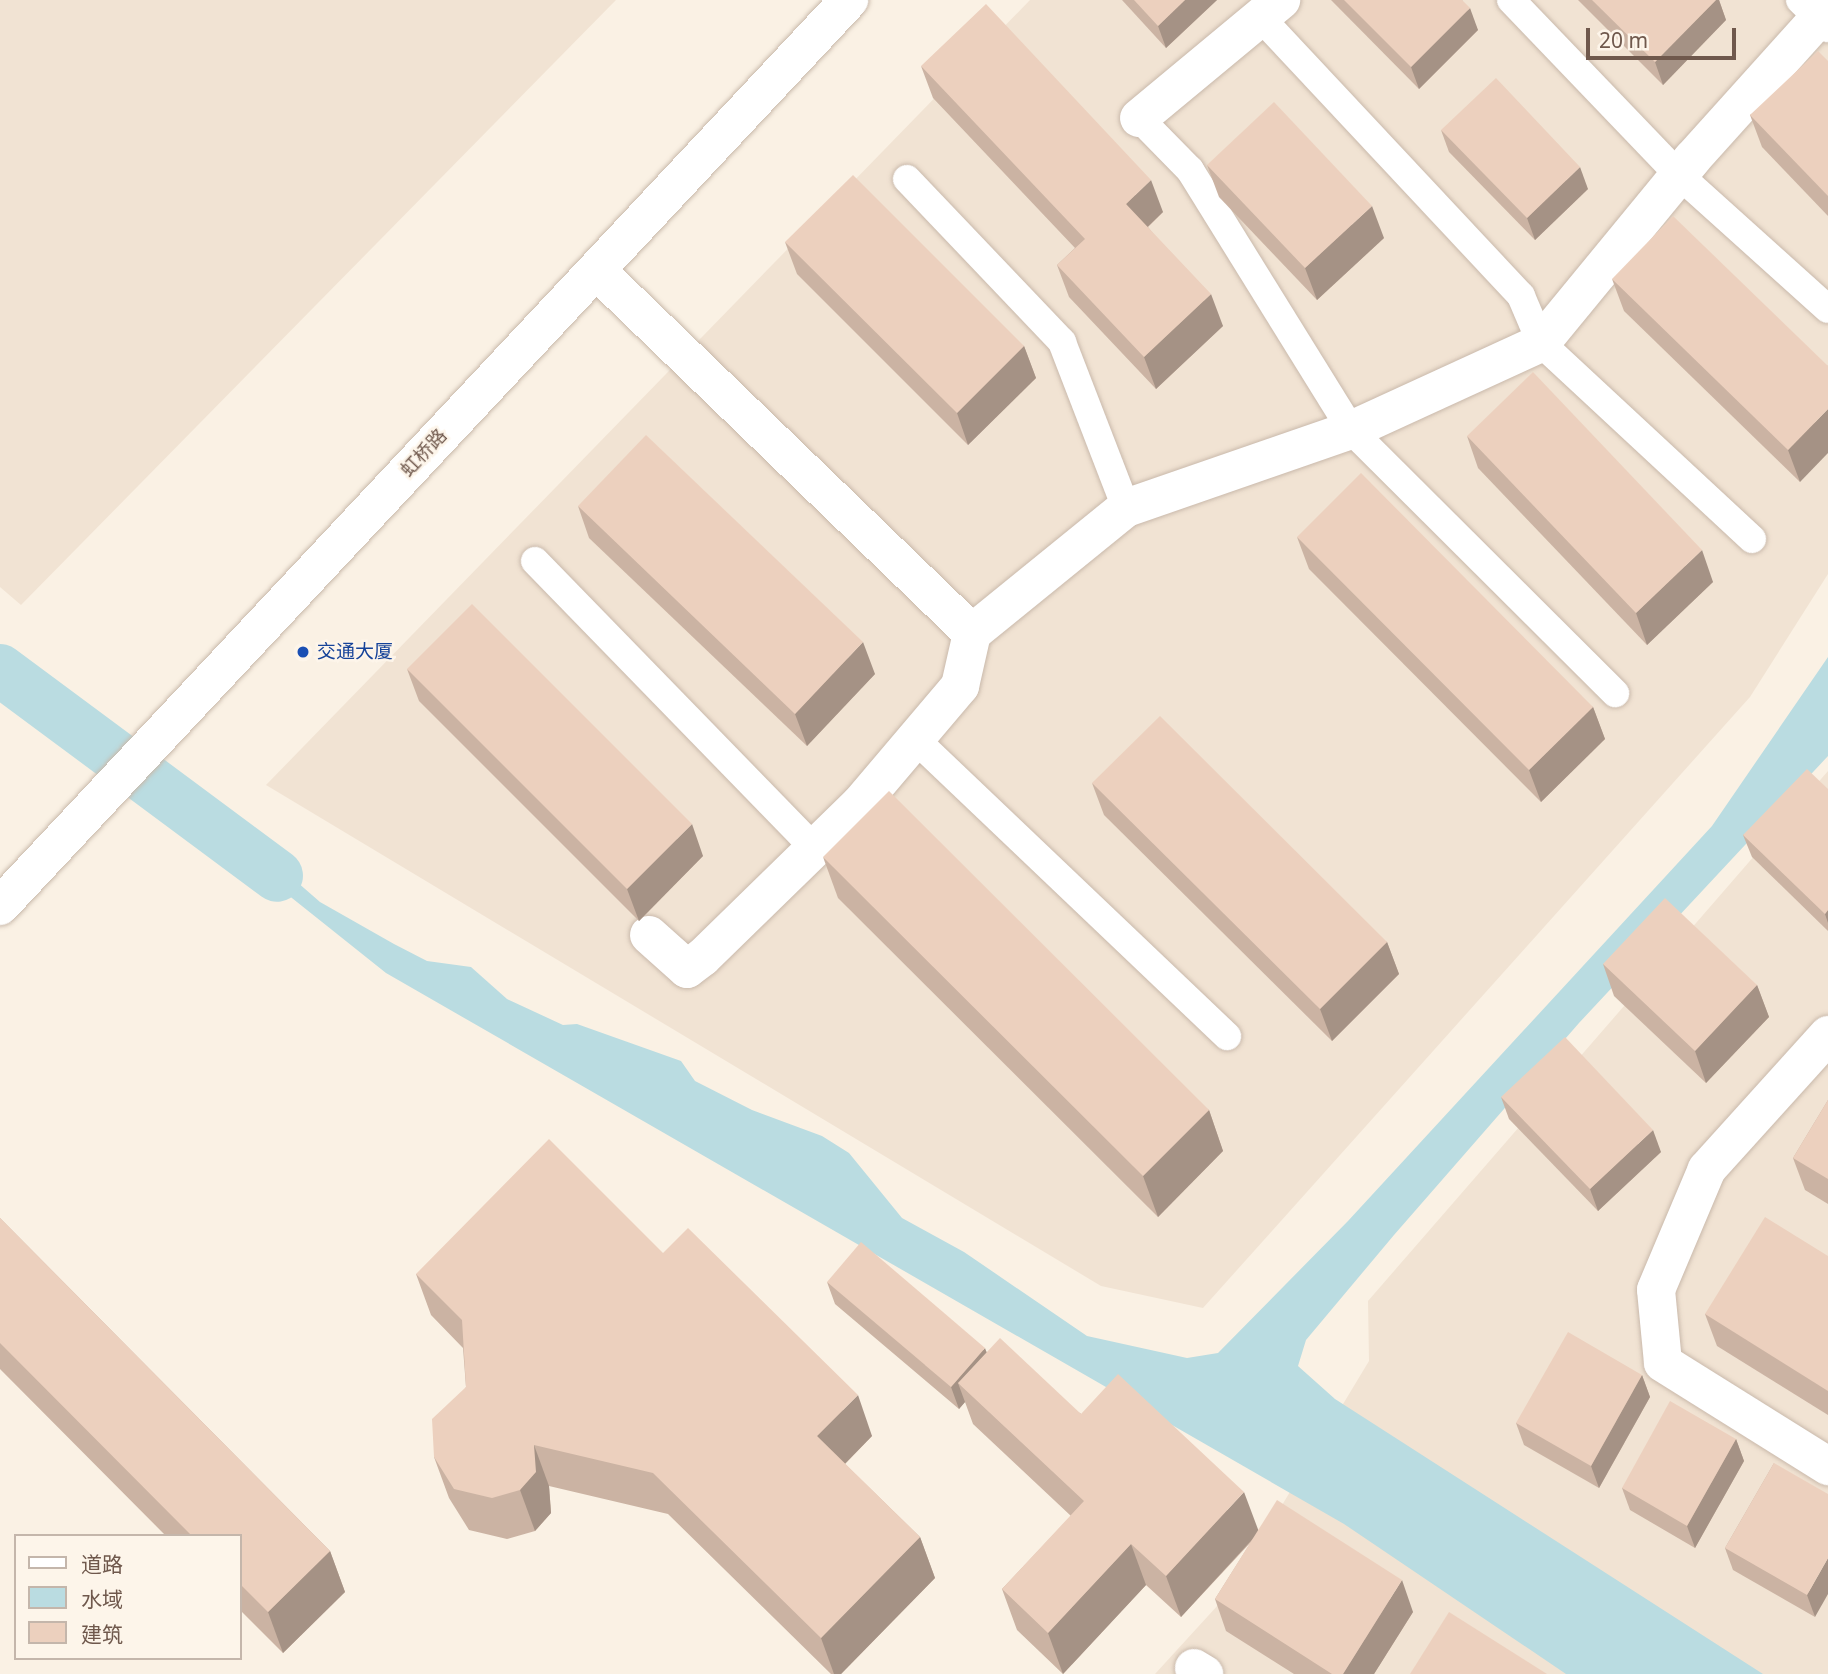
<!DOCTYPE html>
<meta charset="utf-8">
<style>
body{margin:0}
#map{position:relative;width:1828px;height:1674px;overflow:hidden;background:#faf1e4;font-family:"Noto Sans","Noto Sans SC",sans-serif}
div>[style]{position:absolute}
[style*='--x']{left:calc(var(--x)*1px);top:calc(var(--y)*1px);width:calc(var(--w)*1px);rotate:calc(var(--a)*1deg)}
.residential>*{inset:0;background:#f1e3d3}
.water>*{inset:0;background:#badce1}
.canal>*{height:52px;margin:-26px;padding:0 26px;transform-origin:26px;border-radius:26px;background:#badce1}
.roads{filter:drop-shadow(0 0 2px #c9b9ab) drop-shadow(0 0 2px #c9b9ab)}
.service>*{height:28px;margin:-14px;padding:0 14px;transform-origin:14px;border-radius:14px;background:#fff}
.minor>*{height:38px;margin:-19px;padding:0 19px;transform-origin:19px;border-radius:19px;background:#fff}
.tertiary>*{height:38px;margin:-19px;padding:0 19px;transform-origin:19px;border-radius:19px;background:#fff}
.wall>*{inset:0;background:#cbb3a3}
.shaded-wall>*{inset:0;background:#a59285}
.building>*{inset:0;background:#ecd0be}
.dots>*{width:19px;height:19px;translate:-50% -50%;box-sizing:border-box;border:4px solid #fdf5ea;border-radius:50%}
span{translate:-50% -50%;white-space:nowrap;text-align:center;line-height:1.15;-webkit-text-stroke:5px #fdf5ea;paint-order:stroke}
.street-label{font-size:19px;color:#6f584c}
.transit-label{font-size:19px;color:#164399}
.left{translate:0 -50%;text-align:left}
.legend{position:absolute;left:14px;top:1534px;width:228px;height:126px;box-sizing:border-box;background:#fdf5ea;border:2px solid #c4b6ab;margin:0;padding:9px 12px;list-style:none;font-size:21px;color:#6f584c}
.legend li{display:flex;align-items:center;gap:14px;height:35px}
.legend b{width:35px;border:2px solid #c4b6ab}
.scale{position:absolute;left:1586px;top:28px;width:150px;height:32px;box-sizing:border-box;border:4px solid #6f584c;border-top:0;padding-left:9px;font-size:21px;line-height:24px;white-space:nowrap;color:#6f584c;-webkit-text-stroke:5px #fdf5ea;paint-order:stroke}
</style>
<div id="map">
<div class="residential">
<div style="clip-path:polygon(0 0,616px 0,21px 605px,0 587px)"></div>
<div style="clip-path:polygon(1030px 0,1828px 0,1828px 574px,1750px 697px,1203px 1308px,1101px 1286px,266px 785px)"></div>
<div style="clip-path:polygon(1828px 771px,1828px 1674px,1155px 1674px,1229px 1593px,1369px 1361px,1368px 1301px)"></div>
</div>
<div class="water">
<div style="clip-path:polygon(1828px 657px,1828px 756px,1579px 1023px,1394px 1235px,1306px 1340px,1298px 1366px,1335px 1399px,1763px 1674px,1566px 1674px,1344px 1524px,386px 973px,214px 836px,228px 822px,320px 902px,394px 944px,427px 961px,471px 967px,507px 999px,563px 1025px,577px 1024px,681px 1061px,695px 1081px,752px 1110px,822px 1136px,849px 1153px,902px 1218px,964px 1252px,1087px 1336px,1187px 1358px,1218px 1353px,1348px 1221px,1712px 826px)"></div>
</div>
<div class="canal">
<div style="--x:0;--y:670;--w:345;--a:36.6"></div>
</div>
<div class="roads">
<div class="service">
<div style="--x:1511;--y:0;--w:243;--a:46.2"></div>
<div style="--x:1679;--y:175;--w:200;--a:42"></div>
<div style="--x:1800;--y:0;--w:40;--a:45"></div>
<div style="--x:1262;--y:19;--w:379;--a:46.9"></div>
<div style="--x:1521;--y:296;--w:51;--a:66.9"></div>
<div style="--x:1541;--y:343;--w:288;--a:42.9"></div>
<div style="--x:1139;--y:118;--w:73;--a:45.6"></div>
<div style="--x:1190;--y:170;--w:306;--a:58.2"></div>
<div style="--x:1351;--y:430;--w:373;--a:44.9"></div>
<div style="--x:907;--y:179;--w:225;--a:46.4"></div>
<div style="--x:1062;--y:342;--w:178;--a:68.9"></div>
<div style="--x:535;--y:561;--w:400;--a:45.8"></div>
<div style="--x:915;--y:739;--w:431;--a:43.6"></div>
</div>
<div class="minor">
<div style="--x:1139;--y:118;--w:185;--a:-39.7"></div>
<div style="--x:596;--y:270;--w:523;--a:43.99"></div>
<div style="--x:972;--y:633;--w:198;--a:-39.1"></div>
<div style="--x:1126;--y:508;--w:238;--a:-19.1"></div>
<div style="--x:1351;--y:430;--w:209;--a:-24.6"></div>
<div style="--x:1541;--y:343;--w:238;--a:-50.6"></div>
<div style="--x:1692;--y:159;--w:203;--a:-48"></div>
<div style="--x:649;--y:935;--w:51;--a:41.8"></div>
<div style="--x:687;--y:969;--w:20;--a:-37"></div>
<div style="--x:703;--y:957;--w:219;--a:-44.3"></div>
<div style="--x:860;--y:804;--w:155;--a:-49.7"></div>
<div style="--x:960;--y:686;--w:54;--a:-77.2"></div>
<div style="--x:1828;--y:1035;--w:181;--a:132.1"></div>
<div style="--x:1707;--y:1169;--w:131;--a:112.9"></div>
<div style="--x:1656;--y:1290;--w:73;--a:84.5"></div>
<div style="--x:1663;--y:1363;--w:195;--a:32"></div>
<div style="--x:1194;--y:1668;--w:12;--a:31"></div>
</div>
<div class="tertiary">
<div style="--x:0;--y:906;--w:1242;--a:-46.86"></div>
</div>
</div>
<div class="wall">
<div style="clip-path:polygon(1122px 0,1217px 0,1166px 48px)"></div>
<div style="clip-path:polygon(1331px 0,1462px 0,1478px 30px,1419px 89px)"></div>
<div style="clip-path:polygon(1578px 0,1719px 0,1726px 20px,1663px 85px)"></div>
<div style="clip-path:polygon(1828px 61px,1828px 216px,1762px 147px,1750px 115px)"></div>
<div style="clip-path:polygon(921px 66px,1163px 212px,1148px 227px,1223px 326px,1156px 389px,1069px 297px,1057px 265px,1075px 248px,933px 98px)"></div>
<div style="clip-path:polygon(1441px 130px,1588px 189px,1535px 240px,1449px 152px)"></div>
<div style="clip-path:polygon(1207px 165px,1384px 238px,1317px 300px,1219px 197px)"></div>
<div style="clip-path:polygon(785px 242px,1024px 346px,1036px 378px,968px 445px,797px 274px)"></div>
<div style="clip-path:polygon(1612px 279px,1828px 366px,1800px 482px,1624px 311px)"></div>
<div style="clip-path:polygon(1467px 436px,1713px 582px,1647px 645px,1478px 468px)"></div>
<div style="clip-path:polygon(578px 506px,875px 674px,807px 746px,589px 538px)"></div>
<div style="clip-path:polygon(1297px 537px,1593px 707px,1605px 739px,1541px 802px,1309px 569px)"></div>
<div style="clip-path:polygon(407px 669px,703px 856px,639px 921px,419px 701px)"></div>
<div style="clip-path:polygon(1092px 783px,1387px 942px,1399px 974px,1332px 1041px,1104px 815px)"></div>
<div style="clip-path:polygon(1828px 789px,1828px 931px,1752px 857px,1743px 835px)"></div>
<div style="clip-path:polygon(823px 857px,1209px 1110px,1223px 1151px,1158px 1217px,838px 898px)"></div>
<div style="clip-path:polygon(1603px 964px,1757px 985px,1769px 1017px,1706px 1083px,1614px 996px)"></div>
<div style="clip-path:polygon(1501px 1097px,1661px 1152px,1598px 1211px,1509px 1119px)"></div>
<div style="clip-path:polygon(1828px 1100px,1828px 1204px,1805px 1190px,1793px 1158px)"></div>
<div style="clip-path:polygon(0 1218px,330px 1551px,345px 1592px,283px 1653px,240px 1610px,240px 1536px,166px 1536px,0 1369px)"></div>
<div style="clip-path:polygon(663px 1253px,872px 1436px,845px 1464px,920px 1537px,935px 1578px,841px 1674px,831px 1674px,668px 1514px,549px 1486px,551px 1513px,535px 1531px,507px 1539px,469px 1530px,449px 1498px,434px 1457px,466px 1387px,463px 1348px,431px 1315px,416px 1274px)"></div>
<div style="clip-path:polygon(1828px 1256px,1828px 1415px,1717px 1346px,1705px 1314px)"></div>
<div style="clip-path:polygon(827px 1282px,987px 1352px,1258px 1530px,1413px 1612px,1374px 1674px,1294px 1674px,1226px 1631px,1215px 1599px,1251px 1542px,1181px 1617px,1146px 1585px,1063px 1674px,1017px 1630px,1002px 1589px,1071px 1516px,973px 1424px,965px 1402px,959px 1409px,835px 1304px)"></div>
<div style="clip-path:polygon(1642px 1375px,1650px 1397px,1599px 1488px,1524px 1445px,1516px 1423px)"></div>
<div style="clip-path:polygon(1736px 1439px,1744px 1461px,1695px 1548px,1630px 1510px,1622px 1488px)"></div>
<div style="clip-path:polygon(1774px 1463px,1815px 1617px,1733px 1570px,1725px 1548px)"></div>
</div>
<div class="shaded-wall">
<div style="clip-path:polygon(1185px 0,1217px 0,1166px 48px,1158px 26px)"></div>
<div style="clip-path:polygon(1716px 0,1719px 0,1726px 20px,1663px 85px,1655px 62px)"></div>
<div style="clip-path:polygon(1470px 8px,1478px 30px,1419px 89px,1411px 67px)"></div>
<div style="clip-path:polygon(1580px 167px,1588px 189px,1535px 240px,1527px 218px)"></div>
<div style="clip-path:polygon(1151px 180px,1163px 212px,1138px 236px,1126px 204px)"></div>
<div style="clip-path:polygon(1372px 206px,1384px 238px,1317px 300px,1305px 268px)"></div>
<div style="clip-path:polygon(1211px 294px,1223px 326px,1156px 389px,1144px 357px)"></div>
<div style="clip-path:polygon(1024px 346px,1036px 378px,968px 445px,957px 413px)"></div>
<div style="clip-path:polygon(1828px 409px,1828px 453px,1800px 482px,1788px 450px)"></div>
<div style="clip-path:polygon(1702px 550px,1713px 582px,1647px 645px,1636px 613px)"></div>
<div style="clip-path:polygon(863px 642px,875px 674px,807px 746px,795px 714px)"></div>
<div style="clip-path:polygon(1593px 707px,1605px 739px,1541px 802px,1529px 770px)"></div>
<div style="clip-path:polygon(692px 824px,703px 856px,639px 921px,627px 889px)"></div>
<div style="clip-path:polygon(1828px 910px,1828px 923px,1825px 914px)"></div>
<div style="clip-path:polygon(1387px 942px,1399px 974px,1332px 1041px,1320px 1009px)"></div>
<div style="clip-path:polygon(1757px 985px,1769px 1017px,1706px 1083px,1695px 1051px)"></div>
<div style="clip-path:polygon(1209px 1110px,1223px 1151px,1158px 1217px,1143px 1176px)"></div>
<div style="clip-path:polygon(1653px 1130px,1661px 1152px,1598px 1211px,1590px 1189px)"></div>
<div style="clip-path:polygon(985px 1348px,993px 1370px,958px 1383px,965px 1402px,959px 1409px,951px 1387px)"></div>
<div style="clip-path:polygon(1642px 1375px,1650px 1397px,1599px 1488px,1591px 1466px)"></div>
<div style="clip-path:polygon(858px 1395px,872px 1436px,832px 1477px,817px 1436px)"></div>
<div style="clip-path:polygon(1736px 1439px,1744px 1461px,1695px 1548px,1687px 1526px)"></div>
<div style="clip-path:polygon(534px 1445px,549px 1486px,551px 1513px,535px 1531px,520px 1490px)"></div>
<div style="clip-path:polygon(1244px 1492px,1259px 1532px,1181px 1617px,1166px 1576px)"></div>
<div style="clip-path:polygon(920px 1537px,935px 1578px,841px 1674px,834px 1674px,821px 1638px)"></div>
<div style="clip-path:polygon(1131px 1544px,1146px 1585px,1063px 1674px,1048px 1633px)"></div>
<div style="clip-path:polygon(330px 1551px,345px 1592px,283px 1653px,268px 1612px)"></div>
<div style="clip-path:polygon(1828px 1558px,1828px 1594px,1815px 1617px,1807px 1595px)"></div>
<div style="clip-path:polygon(1402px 1580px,1413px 1612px,1374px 1674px,1343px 1674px)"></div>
</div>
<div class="building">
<div style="clip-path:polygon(1134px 0,1185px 0,1158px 26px)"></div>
<div style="clip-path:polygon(1344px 0,1462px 0,1470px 8px,1411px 67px)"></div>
<div style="clip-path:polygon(1592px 0,1716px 0,1655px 62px)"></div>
<div style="clip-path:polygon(986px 4px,1151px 180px,1126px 204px,1211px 294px,1144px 357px,1057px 265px,1085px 239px,921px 66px)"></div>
<div style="clip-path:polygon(1818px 51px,1828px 61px,1828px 196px,1750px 115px)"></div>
<div style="clip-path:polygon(1496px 78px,1580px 167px,1527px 218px,1441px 130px)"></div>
<div style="clip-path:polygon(1274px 102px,1372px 206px,1305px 268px,1207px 165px)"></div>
<div style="clip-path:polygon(853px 175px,1024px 346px,957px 413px,785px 242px)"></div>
<div style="clip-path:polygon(1673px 216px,1828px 366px,1828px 409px,1788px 450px,1612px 279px)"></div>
<div style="clip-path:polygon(1533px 372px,1702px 550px,1636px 613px,1467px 436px)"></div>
<div style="clip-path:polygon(646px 435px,863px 642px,795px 714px,578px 506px)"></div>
<div style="clip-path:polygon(1361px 473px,1593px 707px,1529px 770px,1297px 537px)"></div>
<div style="clip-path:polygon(472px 604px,692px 824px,627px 889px,407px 669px)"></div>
<div style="clip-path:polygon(1160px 716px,1387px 942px,1320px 1009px,1092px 783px)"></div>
<div style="clip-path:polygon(1807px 769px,1828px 789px,1828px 910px,1825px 914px,1743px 835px)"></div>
<div style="clip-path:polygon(889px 791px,1209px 1110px,1143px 1176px,823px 857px)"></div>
<div style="clip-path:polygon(1665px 898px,1757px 985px,1695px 1051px,1603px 964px)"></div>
<div style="clip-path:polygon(1565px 1037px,1653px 1130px,1590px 1189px,1501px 1097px)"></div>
<div style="clip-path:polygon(1828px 1100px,1828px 1179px,1793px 1158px)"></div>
<div style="clip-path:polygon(549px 1139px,663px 1253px,688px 1228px,858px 1395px,817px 1436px,920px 1537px,821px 1638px,653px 1473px,534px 1445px,536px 1472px,520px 1490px,492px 1498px,454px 1489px,434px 1457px,432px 1419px,466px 1387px,462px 1320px,416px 1274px)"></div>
<div style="clip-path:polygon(1765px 1217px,1828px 1256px,1828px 1391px,1705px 1314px)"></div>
<div style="clip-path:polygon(0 1218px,330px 1551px,268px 1612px,240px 1584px,240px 1536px,192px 1536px,0 1343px)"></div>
<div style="clip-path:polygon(861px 1242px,985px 1348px,951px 1387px,827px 1282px)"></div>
<div style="clip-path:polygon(1568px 1332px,1642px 1375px,1591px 1466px,1516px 1423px)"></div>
<div style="clip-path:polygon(1000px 1338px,1081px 1414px,1118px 1374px,1244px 1492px,1166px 1576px,1131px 1544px,1048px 1633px,1002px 1589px,1084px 1501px,958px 1383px)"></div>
<div style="clip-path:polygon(1670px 1401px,1736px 1439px,1687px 1526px,1622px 1488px)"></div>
<div style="clip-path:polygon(1774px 1463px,1828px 1494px,1828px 1558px,1807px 1595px,1725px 1548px)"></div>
<div style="clip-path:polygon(1277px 1500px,1402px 1580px,1343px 1674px,1332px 1674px,1215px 1599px)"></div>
<div style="clip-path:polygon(1449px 1612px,1547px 1674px,1410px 1674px)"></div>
</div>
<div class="dots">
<div style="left:303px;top:652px;background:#1a4fb4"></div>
</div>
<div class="street-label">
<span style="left:424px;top:453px;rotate:-47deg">虹桥路</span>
</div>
<div class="transit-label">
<span class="left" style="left:317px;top:652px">交通大厦</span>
</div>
<ul class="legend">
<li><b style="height:9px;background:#fff"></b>道路</li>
<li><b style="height:19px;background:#badce1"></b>水域</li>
<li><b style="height:19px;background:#ecd0be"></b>建筑</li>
</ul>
<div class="scale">20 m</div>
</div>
